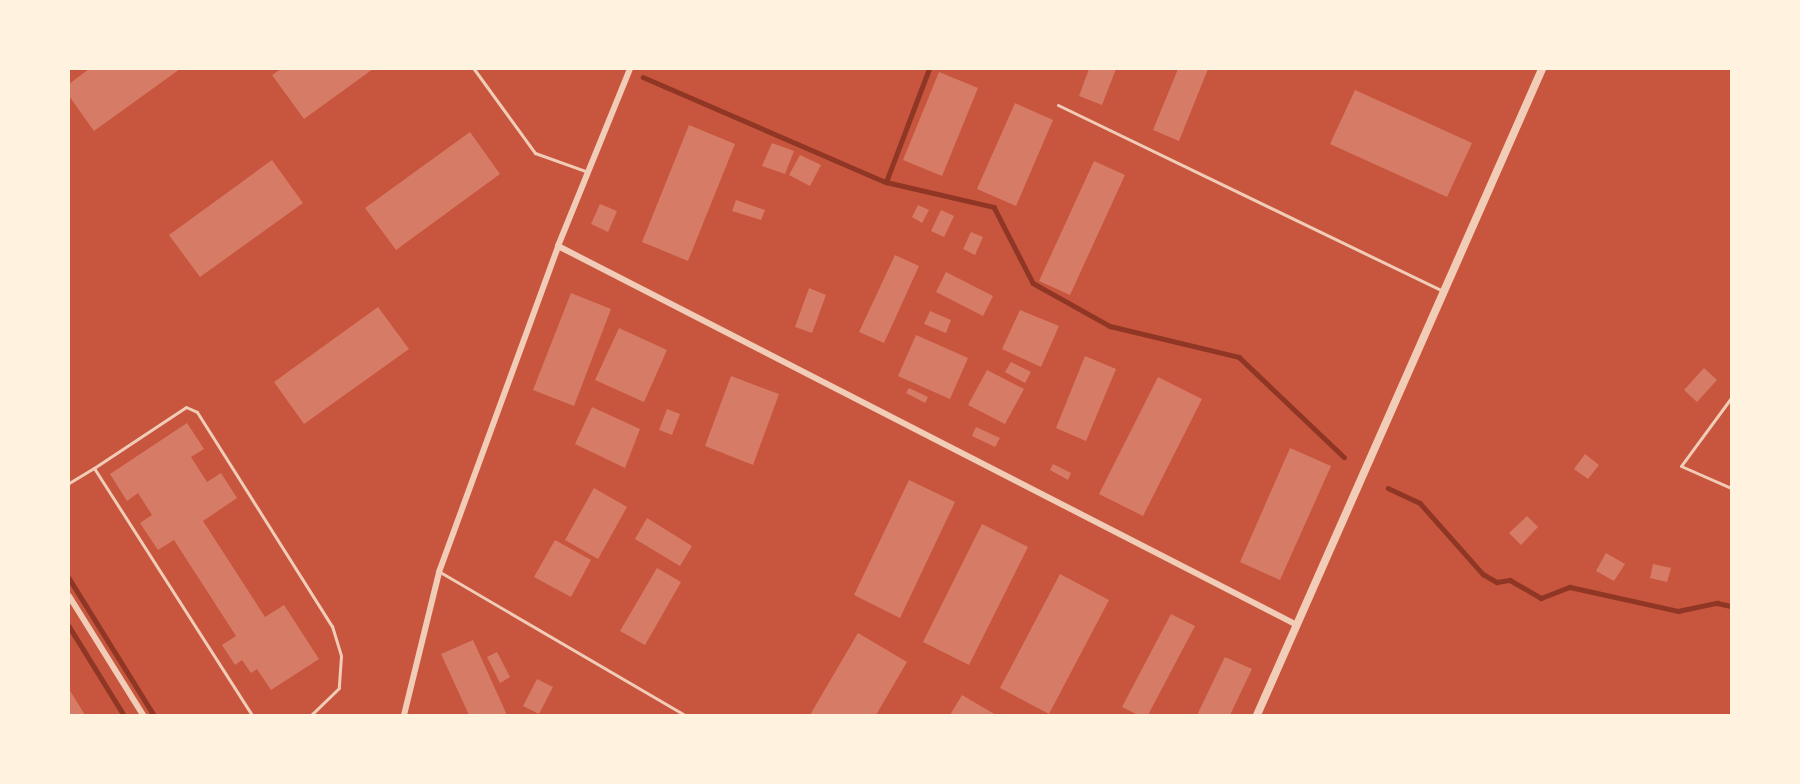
<!DOCTYPE html>
<style>
body{margin:0}
#map{position:relative;width:1800px;height:784px;overflow:hidden;background:#c8553d;font-family:"DejaVu Sans",sans-serif}
div>[style]{position:absolute}
[style*='--x']{left:calc(var(--x)*1px);top:calc(var(--y)*1px);width:calc(var(--w)*1px);rotate:calc(var(--a)*1deg)}
.stream>*{height:4.5px;margin:-2.25px;padding:0 2.25px;transform-origin:2.25px;border-radius:2.25px;background:#8f3625}
.building>*{inset:0;background:#d67c66}
.service>*{height:3px;margin:-1.5px;padding:0 1.5px;transform-origin:1.5px;border-radius:1.5px;background:#f1ccb7}
.minor>*{height:6px;margin:-3px;padding:0 3px;transform-origin:3px;border-radius:3px;background:#f1ccb7}
.tertiary>*{height:8px;margin:-4px;padding:0 4px;transform-origin:4px;border-radius:4px;background:#f1ccb7}
span{translate:-50% -50%;white-space:nowrap;text-align:center;line-height:1.15;-webkit-text-stroke:6px #fff3e0;paint-order:stroke}
.frame{position:absolute;inset:0;border:70px solid #fff3e0;pointer-events:none}
</style>
<div id="map">
<div class="stream">
<div style="--x:643;--y:77;--w:265;--a:23.4"></div>
<div style="--x:886;--y:182;--w:121;--a:-69.2"></div>
<div style="--x:886;--y:182;--w:111;--a:13"></div>
<div style="--x:994;--y:207;--w:85;--a:62.8"></div>
<div style="--x:1033;--y:283;--w:88;--a:29.2"></div>
<div style="--x:1110;--y:326;--w:133;--a:13.5"></div>
<div style="--x:1239;--y:357;--w:145;--a:43.6"></div>
<div style="--x:1388;--y:488;--w:35;--a:25"></div>
<div style="--x:1420;--y:503;--w:95;--a:48.4"></div>
<div style="--x:1483;--y:574;--w:16;--a:30"></div>
<div style="--x:1497;--y:582;--w:13;--a:-9"></div>
<div style="--x:1510;--y:580;--w:36;--a:30"></div>
<div style="--x:1541;--y:598;--w:31;--a:-21"></div>
<div style="--x:1570;--y:587;--w:111;--a:12.5"></div>
<div style="--x:1678;--y:611;--w:40;--a:-12"></div>
<div style="--x:1717;--y:603;--w:14;--a:12"></div>
<div style="--x:69;--y:578;--w:161;--a:58.2"></div>
<div style="--x:69;--y:626;--w:105;--a:58.3"></div>
</div>
<div class="building">
<div style="clip-path:polygon(89px 69px,180px 69px,94px 131px,69px 96px,69px 84px)"></div>
<div style="clip-path:polygon(281px 69px,373px 69px,304px 119px,272px 75px)"></div>
<div style="clip-path:polygon(1089px 69px,1116px 69px,1102px 105px,1079px 96px)"></div>
<div style="clip-path:polygon(1178px 69px,1208px 69px,1179px 141px,1153px 130px)"></div>
<div style="clip-path:polygon(939px 72px,978px 88px,942px 176px,903px 160px)"></div>
<div style="clip-path:polygon(1355px 90px,1472px 143px,1447px 197px,1330px 144px)"></div>
<div style="clip-path:polygon(1015px 103px,1053px 120px,1016px 206px,977px 189px)"></div>
<div style="clip-path:polygon(689px 125px,735px 144px,688px 261px,642px 242px)"></div>
<div style="clip-path:polygon(470px 132px,500px 174px,396px 250px,365px 208px)"></div>
<div style="clip-path:polygon(772px 143px,794px 151px,785px 174px,762px 166px)"></div>
<div style="clip-path:polygon(800px 155px,821px 165px,810px 186px,789px 175px)"></div>
<div style="clip-path:polygon(272px 160px,303px 203px,200px 277px,169px 235px)"></div>
<div style="clip-path:polygon(1094px 161px,1125px 175px,1070px 295px,1039px 281px)"></div>
<div style="clip-path:polygon(736px 200px,765px 210px,761px 220px,732px 211px)"></div>
<div style="clip-path:polygon(600px 204px,617px 211px,608px 232px,591px 224px)"></div>
<div style="clip-path:polygon(918px 205px,929px 210px,922px 223px,912px 217px)"></div>
<div style="clip-path:polygon(941px 210px,954px 216px,944px 237px,931px 231px)"></div>
<div style="clip-path:polygon(971px 232px,983px 237px,975px 255px,963px 249px)"></div>
<div style="clip-path:polygon(895px 255px,919px 266px,884px 343px,859px 332px)"></div>
<div style="clip-path:polygon(946px 272px,993px 296px,983px 316px,936px 292px)"></div>
<div style="clip-path:polygon(809px 288px,826px 295px,812px 333px,795px 327px)"></div>
<div style="clip-path:polygon(571px 293px,611px 309px,574px 406px,533px 390px)"></div>
<div style="clip-path:polygon(378px 307px,409px 349px,304px 424px,274px 382px)"></div>
<div style="clip-path:polygon(1020px 310px,1059px 326px,1041px 367px,1002px 349px)"></div>
<div style="clip-path:polygon(930px 311px,951px 320px,946px 333px,924px 324px)"></div>
<div style="clip-path:polygon(619px 328px,667px 350px,644px 402px,595px 380px)"></div>
<div style="clip-path:polygon(916px 335px,968px 358px,950px 399px,898px 376px)"></div>
<div style="clip-path:polygon(1085px 356px,1116px 369px,1086px 441px,1056px 428px)"></div>
<div style="clip-path:polygon(1011px 362px,1031px 372px,1025px 383px,1005px 372px)"></div>
<div style="clip-path:polygon(1704px 368px,1717px 380px,1697px 402px,1684px 390px)"></div>
<div style="clip-path:polygon(987px 370px,1024px 389px,1005px 424px,968px 405px)"></div>
<div style="clip-path:polygon(731px 376px,779px 394px,753px 465px,705px 446px)"></div>
<div style="clip-path:polygon(1158px 377px,1202px 399px,1143px 516px,1099px 494px)"></div>
<div style="clip-path:polygon(909px 388px,928px 397px,925px 403px,906px 393px)"></div>
<div style="clip-path:polygon(592px 407px,640px 429px,625px 468px,575px 444px)"></div>
<div style="clip-path:polygon(667px 409px,680px 414px,672px 435px,659px 430px)"></div>
<div style="clip-path:polygon(187px 423px,204px 449px,191px 457px,207px 482px,221px 473px,237px 498px,203px 521px,265px 617px,284px 605px,319px 659px,271px 690px,257px 669px,251px 673px,242px 660px,235px 665px,222px 645px,236px 636px,174px 540px,158px 550px,140px 523px,152px 515px,138px 493px,127px 501px,110px 474px)"></div>
<div style="clip-path:polygon(976px 427px,1000px 438px,995px 447px,972px 436px)"></div>
<div style="clip-path:polygon(1290px 448px,1331px 466px,1280px 580px,1240px 562px)"></div>
<div style="clip-path:polygon(1585px 454px,1599px 465px,1588px 479px,1574px 469px)"></div>
<div style="clip-path:polygon(1053px 464px,1071px 473px,1068px 480px,1050px 470px)"></div>
<div style="clip-path:polygon(909px 480px,955px 502px,900px 618px,854px 595px)"></div>
<div style="clip-path:polygon(594px 488px,627px 507px,598px 559px,565px 540px)"></div>
<div style="clip-path:polygon(1527px 516px,1538px 527px,1521px 545px,1509px 533px)"></div>
<div style="clip-path:polygon(647px 518px,692px 546px,680px 566px,635px 539px)"></div>
<div style="clip-path:polygon(982px 524px,1028px 547px,969px 665px,923px 642px)"></div>
<div style="clip-path:polygon(555px 540px,591px 560px,571px 597px,534px 577px)"></div>
<div style="clip-path:polygon(1606px 553px,1625px 564px,1614px 581px,1596px 571px)"></div>
<div style="clip-path:polygon(1653px 564px,1671px 568px,1667px 582px,1650px 578px)"></div>
<div style="clip-path:polygon(657px 568px,681px 582px,645px 645px,620px 631px)"></div>
<div style="clip-path:polygon(1060px 574px,1109px 600px,1049px 714px,1000px 688px)"></div>
<div style="clip-path:polygon(1171px 614px,1195px 626px,1148px 715px,1138px 715px,1122px 707px)"></div>
<div style="clip-path:polygon(858px 633px,907px 662px,876px 715px,810px 715px)"></div>
<div style="clip-path:polygon(473px 640px,507px 715px,469px 715px,441px 654px)"></div>
<div style="clip-path:polygon(497px 652px,510px 677px,500px 683px,487px 657px)"></div>
<div style="clip-path:polygon(1225px 657px,1252px 669px,1230px 715px,1197px 715px)"></div>
<div style="clip-path:polygon(537px 679px,553px 687px,539px 714px,523px 706px)"></div>
<div style="clip-path:polygon(69px 689px,85px 715px,69px 715px)"></div>
<div style="clip-path:polygon(962px 695px,996px 715px,950px 715px)"></div>
</div>
<div class="service">
<div style="--x:474;--y:69;--w:104;--a:54"></div>
<div style="--x:535;--y:153;--w:56;--a:19.7"></div>
<div style="--x:1058;--y:105;--w:425;--a:25.8"></div>
<div style="--x:1731;--y:398;--w:84;--a:126.3"></div>
<div style="--x:1681;--y:466;--w:55;--a:23.7"></div>
<div style="--x:94;--y:468;--w:110;--a:-33.5"></div>
<div style="--x:186;--y:407;--w:12;--a:24"></div>
<div style="--x:197;--y:412;--w:253;--a:57.8"></div>
<div style="--x:332;--y:626;--w:31;--a:73"></div>
<div style="--x:341;--y:656;--w:32;--a:94"></div>
<div style="--x:339;--y:688;--w:39;--a:136"></div>
<div style="--x:69;--y:483;--w:29;--a:-31"></div>
<div style="--x:94;--y:468;--w:293;--a:57.4"></div>
<div style="--x:440;--y:572;--w:284;--a:30.3"></div>
</div>
<div class="minor">
<div style="--x:558;--y:246;--w:828;--a:27.15"></div>
<div style="--x:69;--y:596;--w:140;--a:58.1"></div>
<div style="--x:404;--y:715;--w:147;--a:-76.2"></div>
<div style="--x:439;--y:572;--w:347;--a:-69.9"></div>
<div style="--x:558;--y:246;--w:191;--a:-67.9"></div>
</div>
<div class="tertiary">
<div style="--x:1257;--y:715;--w:706;--a:-66.19"></div>
</div>
<div class="frame"></div>
</div>
